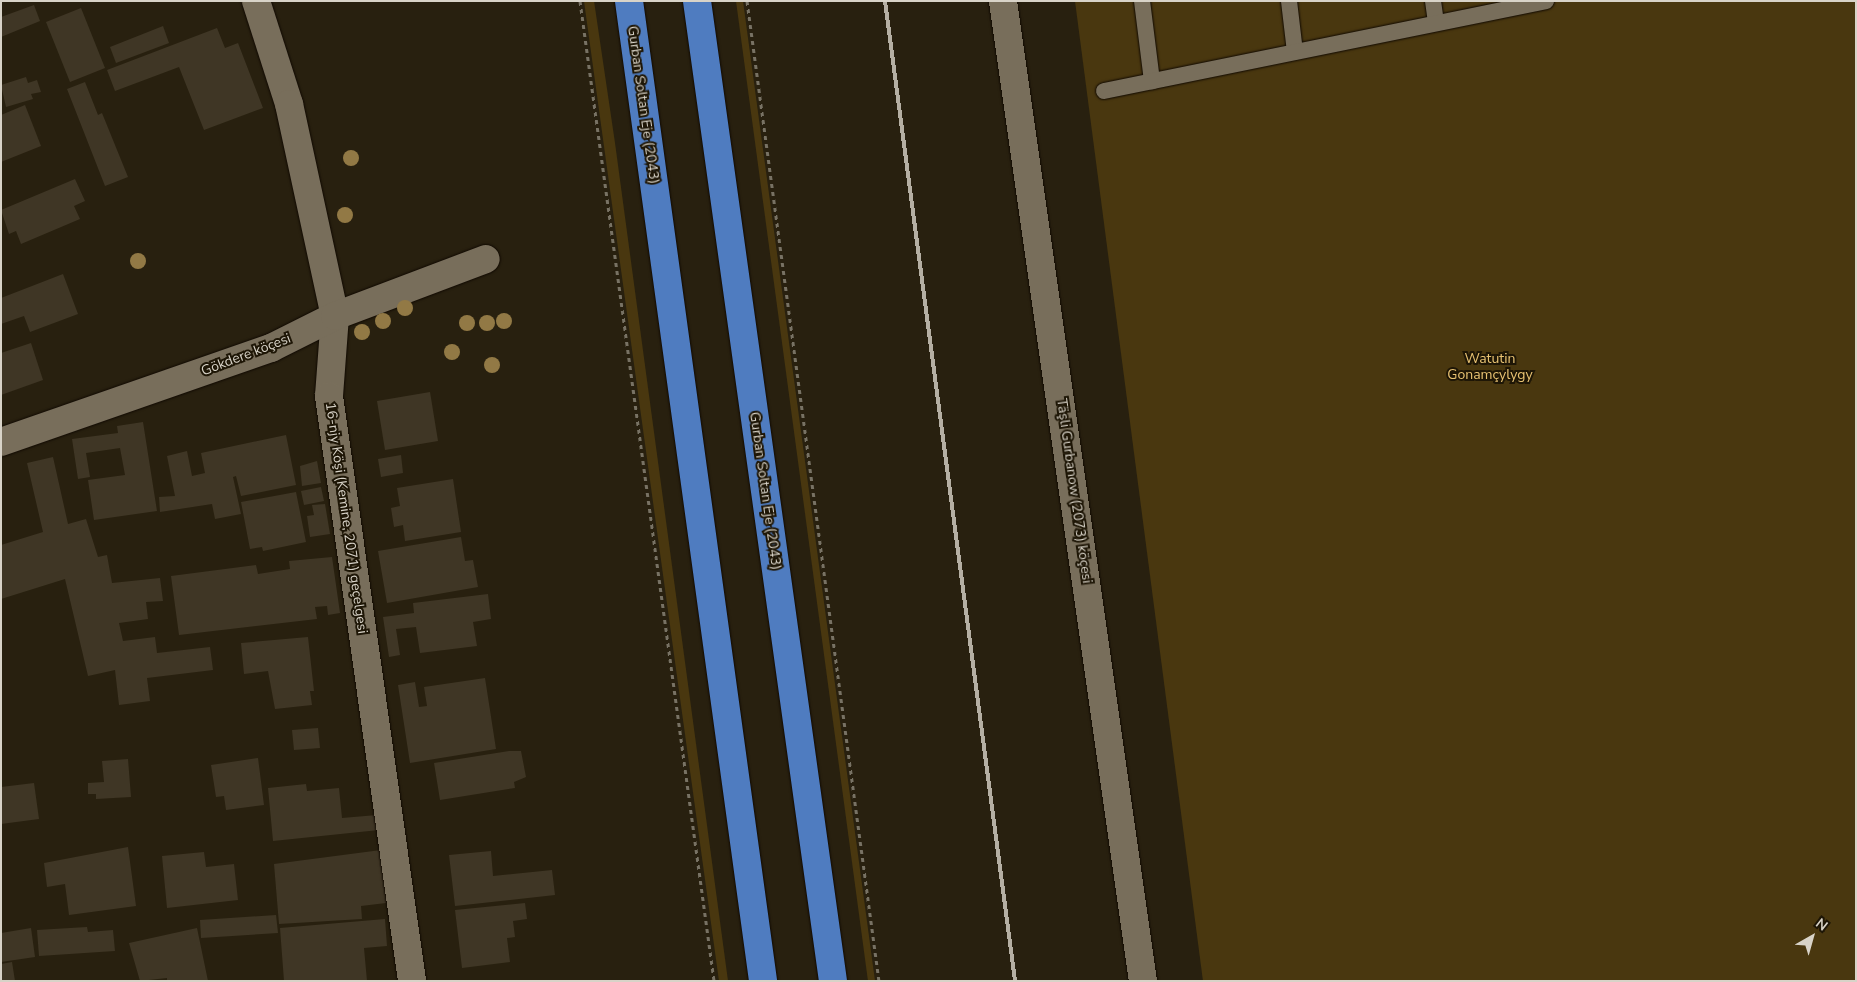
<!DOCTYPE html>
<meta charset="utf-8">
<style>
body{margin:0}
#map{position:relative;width:1857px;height:982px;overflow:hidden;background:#28200f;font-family:"Nunito Sans",sans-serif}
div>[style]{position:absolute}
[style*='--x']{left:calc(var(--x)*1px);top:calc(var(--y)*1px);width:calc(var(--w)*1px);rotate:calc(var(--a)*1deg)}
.green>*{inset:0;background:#49370f}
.building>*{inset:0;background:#3f3625}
.path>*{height:3px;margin-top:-1.5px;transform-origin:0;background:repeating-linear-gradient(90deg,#787264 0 4px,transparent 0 8px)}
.roads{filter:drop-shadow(0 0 1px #100900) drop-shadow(0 0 1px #100900)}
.service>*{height:16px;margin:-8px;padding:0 8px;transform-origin:8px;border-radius:8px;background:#786e5b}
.minor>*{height:28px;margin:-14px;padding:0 14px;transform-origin:14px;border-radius:14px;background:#786e5b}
.trunk>*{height:28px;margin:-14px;padding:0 14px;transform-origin:14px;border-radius:14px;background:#4f7cc0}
.rail>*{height:4px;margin:-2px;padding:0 2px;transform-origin:2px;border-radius:2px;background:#b5afa3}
.trees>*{width:16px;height:16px;margin:-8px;border-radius:50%;background:#927945}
span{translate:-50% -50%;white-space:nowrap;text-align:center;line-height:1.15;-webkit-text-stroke:4px #1e1606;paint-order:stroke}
.street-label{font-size:14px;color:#d8d3c8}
.park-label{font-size:14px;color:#e8c272}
.frame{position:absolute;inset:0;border:2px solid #d8d3c8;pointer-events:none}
.north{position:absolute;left:1787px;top:912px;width:50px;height:50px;-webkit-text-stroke:4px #1e1606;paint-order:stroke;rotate:38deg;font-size:14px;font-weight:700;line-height:20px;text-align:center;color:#d8d3c8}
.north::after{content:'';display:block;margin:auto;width:18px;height:22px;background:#d8d3c8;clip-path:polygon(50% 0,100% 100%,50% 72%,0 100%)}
</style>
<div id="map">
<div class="green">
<div style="clip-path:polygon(584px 1px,594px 1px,615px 143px,728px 981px,719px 981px)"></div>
<div style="clip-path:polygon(736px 1px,743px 1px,875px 981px,868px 981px)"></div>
<div style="clip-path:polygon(1075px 1px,1856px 1px,1856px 981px,1203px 981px)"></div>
</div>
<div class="building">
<div style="clip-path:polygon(34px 5px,40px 21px,1px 37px,1px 17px)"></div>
<div style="clip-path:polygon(81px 8px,105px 68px,70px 82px,46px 22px)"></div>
<div style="clip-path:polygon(163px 26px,169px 43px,116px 63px,110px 47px)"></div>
<div style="clip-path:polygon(217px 28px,225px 48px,238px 43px,263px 108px,204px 130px,179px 67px,115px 91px,107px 70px)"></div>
<div style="clip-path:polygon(26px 77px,28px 83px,37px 80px,41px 92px,31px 94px,33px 99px,6px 107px,1px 85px)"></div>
<div style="clip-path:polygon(85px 82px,98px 115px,102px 113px,128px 177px,105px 186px,67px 89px)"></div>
<div style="clip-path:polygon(25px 105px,41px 146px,1px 162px,1px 115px)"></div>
<div style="clip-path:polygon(75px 179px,85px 201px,74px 206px,80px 219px,21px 244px,16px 231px,9px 234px,1px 210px)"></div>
<div style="clip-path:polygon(63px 274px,78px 314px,30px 332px,24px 316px,1px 324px,1px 298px)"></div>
<div style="clip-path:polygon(31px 343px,43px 380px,1px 395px,1px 353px)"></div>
<div style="clip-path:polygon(430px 392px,438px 441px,385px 450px,377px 401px)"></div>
<div style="clip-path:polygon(143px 422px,157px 511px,94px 520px,88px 480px,125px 475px,120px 448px,86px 453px,90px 477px,78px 479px,72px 439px,118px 433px,117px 426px)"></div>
<div style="clip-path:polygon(286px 435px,296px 485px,241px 496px,236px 476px,233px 477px,241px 514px,215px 519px,212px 504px,160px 512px,159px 497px,175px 496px,167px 456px,187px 451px,192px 476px,205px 473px,201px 453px)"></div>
<div style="clip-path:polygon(401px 455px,403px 473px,381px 477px,378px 459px)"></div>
<div style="clip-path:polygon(53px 457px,68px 524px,86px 519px,98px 557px,107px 555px,112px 583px,160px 578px,163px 601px,146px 602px,148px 619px,119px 623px,123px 641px,155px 637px,157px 653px,210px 647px,213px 670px,147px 678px,150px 701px,119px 705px,115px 670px,88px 676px,65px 579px,1px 599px,1px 545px,43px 532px,27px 463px)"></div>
<div style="clip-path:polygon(317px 461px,321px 483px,302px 486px,300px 466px)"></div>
<div style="clip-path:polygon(453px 479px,461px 532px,405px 541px,403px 525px,394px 527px,391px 508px,400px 506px,397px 488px)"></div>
<div style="clip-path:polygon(321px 487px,324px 501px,304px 505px,301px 491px)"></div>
<div style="clip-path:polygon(296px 492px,306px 542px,263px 551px,262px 547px,250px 549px,241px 502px)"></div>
<div style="clip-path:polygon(325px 504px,330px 534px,310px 537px,307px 516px,314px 515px,312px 505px)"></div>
<div style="clip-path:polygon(461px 537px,465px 561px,473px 560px,478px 587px,387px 603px,378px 551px)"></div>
<div style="clip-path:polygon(332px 557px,340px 613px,328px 615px,327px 606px,315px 607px,317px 619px,179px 635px,171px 576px,256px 565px,258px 574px,290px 569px,289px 561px)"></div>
<div style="clip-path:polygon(488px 594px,491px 619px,473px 622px,477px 646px,420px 653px,416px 627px,396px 629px,400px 655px,389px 657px,383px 617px,414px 613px,413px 603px)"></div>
<div style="clip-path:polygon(308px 637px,314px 691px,310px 691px,312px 705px,275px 709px,268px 671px,244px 674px,241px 643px)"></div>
<div style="clip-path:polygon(485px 678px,496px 749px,410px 763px,398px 685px,415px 682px,419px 707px,427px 706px,424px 687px)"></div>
<div style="clip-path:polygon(318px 728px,320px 748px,294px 750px,292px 730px)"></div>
<div style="clip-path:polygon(509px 751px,521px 751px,526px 777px,514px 782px,515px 788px,440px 800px,434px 763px)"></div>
<div style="clip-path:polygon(258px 758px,264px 805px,226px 810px,224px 796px,216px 797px,211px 765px)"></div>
<div style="clip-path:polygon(128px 759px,131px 797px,96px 799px,96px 794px,88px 794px,88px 783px,104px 782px,102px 761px)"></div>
<div style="clip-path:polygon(34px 783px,39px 819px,1px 824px,1px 787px)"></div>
<div style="clip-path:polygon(306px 784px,307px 791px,339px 788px,342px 818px,377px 815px,379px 830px,273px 841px,268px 788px)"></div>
<div style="clip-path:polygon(128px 847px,136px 906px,69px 915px,65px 884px,47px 887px,44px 863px)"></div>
<div style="clip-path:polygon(381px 850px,386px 903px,361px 906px,362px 919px,279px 924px,274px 864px)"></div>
<div style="clip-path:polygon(491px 851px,493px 876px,552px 870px,555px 895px,455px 906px,449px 855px)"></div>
<div style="clip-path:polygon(204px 852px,206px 867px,234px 864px,238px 900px,167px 908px,162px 856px)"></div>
<div style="clip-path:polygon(525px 903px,527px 919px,513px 921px,515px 937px,507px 938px,510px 962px,462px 968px,455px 910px)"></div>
<div style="clip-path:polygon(276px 915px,278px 933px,201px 938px,200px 920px)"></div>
<div style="clip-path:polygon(385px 919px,387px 946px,364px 948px,367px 981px,284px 981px,280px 928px)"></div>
<div style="clip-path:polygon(87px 927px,88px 932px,113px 930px,115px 951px,39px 956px,37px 930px)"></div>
<div style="clip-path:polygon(31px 928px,35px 957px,1px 962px,1px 933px)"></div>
<div style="clip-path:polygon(197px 928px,208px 981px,167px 981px,167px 978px,140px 981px,129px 943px)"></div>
<div style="clip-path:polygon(12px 962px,15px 981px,1px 981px,1px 964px)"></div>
</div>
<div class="path">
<div style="--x:580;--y:1;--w:989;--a:82.21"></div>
<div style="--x:747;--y:1;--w:989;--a:82.33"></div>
</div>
<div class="roads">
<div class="service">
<div style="--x:1142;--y:1;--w:81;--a:82.9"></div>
<div style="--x:1289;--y:1;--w:51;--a:83.3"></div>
<div style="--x:1433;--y:1;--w:22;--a:82"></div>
<div style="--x:1104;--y:91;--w:451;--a:-11.5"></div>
</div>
<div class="minor">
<div style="--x:256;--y:1;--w:108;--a:72.2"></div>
<div style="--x:289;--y:104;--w:217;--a:77.8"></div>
<div style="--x:335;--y:316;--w:80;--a:94.3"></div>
<div style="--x:329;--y:396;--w:591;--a:81.92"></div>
<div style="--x:1003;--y:1;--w:990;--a:81.87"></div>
<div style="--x:1;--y:442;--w:286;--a:-19.2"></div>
<div style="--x:271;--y:348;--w:72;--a:-26.6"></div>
<div style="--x:335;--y:316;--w:161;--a:-20.7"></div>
</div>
<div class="trunk">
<div style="--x:629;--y:1;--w:989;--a:82.21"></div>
<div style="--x:697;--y:1;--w:989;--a:82.1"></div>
</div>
</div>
<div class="rail">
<div style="--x:885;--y:1;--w:989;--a:82.44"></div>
</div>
<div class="trees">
<div style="left:351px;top:158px"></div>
<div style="left:345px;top:215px"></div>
<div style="left:138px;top:261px"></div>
<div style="left:405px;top:308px"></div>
<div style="left:383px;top:321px"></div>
<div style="left:504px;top:321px"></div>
<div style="left:467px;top:323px"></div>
<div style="left:487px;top:323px"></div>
<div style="left:362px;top:332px"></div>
<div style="left:452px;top:352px"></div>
<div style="left:492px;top:365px"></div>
</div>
<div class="street-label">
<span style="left:643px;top:105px;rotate:82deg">Gurban Soltan Eje (2043)</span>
<span style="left:246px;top:355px;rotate:-21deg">Gökdere köçesi</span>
<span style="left:765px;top:491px;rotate:82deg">Gurban Soltan Eje (2043)</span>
<span style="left:1074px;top:491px;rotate:82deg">Täşli Gurbanow (2073) köçesi</span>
<span style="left:346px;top:518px;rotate:82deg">16-njy Köşi (Kemine, 2071) geçelgesi</span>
</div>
<div class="park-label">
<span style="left:1490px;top:367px">Watutin<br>Gonamçylygy</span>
</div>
<div class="frame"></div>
<div class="north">N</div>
</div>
